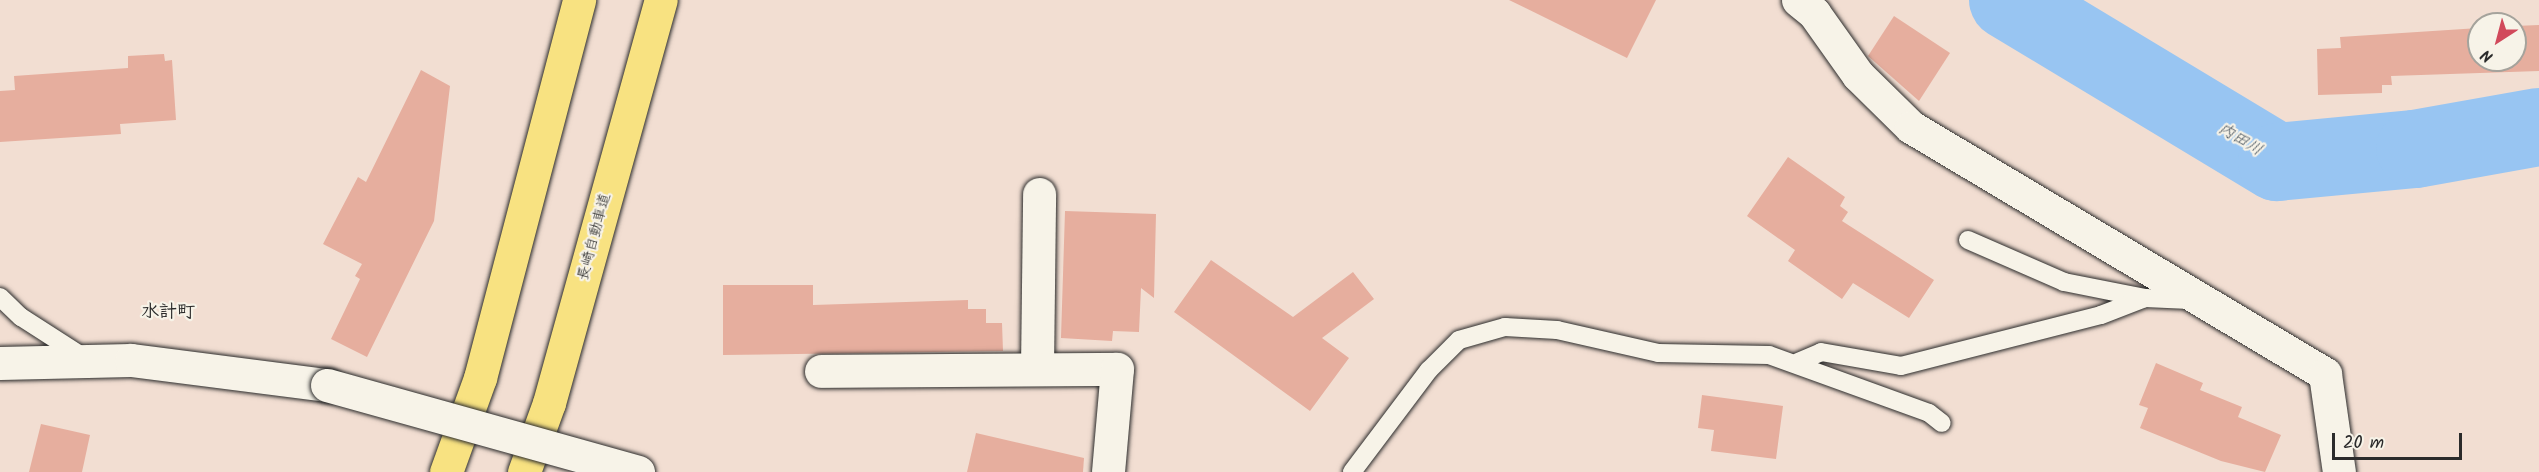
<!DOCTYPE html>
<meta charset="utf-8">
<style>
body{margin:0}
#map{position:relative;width:2539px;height:472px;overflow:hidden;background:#f2ded2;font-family:Kalam,"Klee One",sans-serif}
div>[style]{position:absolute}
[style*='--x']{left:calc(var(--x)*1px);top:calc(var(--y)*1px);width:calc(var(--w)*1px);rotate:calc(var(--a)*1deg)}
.river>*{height:78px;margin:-39px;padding:0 39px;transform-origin:39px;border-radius:39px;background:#98c5f2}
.building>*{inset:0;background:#e6ae9e}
.roads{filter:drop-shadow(0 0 2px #2b2b2b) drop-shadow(0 0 2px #2b2b2b)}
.lane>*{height:18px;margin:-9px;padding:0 9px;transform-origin:9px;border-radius:9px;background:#f7f3e8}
.street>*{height:33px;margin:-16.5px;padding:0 16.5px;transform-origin:16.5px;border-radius:16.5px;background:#f7f3e8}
.highway>*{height:33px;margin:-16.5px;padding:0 16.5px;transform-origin:16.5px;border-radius:16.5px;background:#f8e281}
.bridges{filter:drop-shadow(0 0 2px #2b2b2b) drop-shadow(0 0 2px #2b2b2b)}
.street-bridge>*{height:33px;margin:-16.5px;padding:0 16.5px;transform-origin:16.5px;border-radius:16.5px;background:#f7f3e8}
span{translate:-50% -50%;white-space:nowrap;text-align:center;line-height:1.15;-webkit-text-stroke:4.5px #f7f3e8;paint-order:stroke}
.street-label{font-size:15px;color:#2b2b2b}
.water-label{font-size:16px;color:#46525d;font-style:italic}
.quarter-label{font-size:18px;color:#2b2b2b;font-weight:700}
.north{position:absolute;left:2467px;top:12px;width:60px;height:60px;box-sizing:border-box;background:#f7f3e8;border:2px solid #a5a39c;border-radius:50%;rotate:216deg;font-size:16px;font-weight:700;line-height:24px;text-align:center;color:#2b2b2b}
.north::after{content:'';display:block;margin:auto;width:21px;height:27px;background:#d1495b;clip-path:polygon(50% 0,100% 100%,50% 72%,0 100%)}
.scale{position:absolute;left:2332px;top:433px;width:130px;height:27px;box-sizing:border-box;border:3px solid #2b2b2b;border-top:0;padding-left:8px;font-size:18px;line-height:21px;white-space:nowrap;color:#2b2b2b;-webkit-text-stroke:4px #f7f3e8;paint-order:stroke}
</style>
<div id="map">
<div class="river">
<div style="--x:2008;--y:0;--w:314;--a:31.1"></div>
<div style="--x:2277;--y:162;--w:139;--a:-5.4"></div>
<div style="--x:2415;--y:149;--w:126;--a:-10.1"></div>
</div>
<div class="building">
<div style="clip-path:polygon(1509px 0,1656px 0,1627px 58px)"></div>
<div style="clip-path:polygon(1894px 16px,1950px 53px,1919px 101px,1868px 56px)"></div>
<div style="clip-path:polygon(2539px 25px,2539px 71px,2391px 76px,2392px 85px,2382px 85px,2382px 93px,2318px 95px,2317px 49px,2341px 48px,2340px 37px,2479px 28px,2479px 60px,2515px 60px,2515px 26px)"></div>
<div style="clip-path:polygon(164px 54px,165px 61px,172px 60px,176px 120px,120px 124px,121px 134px,0 142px,0 91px,15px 90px,14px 76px,128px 68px,128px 56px)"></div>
<div style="clip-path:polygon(421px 70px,450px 86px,434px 221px,367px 357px,331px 339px,360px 279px,355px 276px,362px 264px,323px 244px,358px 177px,366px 182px)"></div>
<div style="clip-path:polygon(1788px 157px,1845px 197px,1840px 206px,1848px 212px,1842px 221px,1934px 280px,1909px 318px,1853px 283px,1842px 299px,1788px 261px,1795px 250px,1747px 216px)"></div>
<div style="clip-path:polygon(1065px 211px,1156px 214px,1154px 298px,1141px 288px,1139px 332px,1113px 331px,1112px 341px,1061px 338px)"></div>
<div style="clip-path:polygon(1211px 260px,1293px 317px,1353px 272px,1374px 299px,1322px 338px,1349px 358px,1310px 411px,1174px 312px)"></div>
<div style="clip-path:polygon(723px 285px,813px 285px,813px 305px,968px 300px,968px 309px,986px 309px,986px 323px,1002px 323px,1003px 351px,723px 355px)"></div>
<div style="clip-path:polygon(2156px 363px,2203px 383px,2200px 390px,2242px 407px,2238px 417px,2281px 435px,2265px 472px,2221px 461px,2140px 428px,2148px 408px,2139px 405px)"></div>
<div style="clip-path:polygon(1702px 395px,1783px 406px,1776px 459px,1711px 451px,1714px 430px,1698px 428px)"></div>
<div style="clip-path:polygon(41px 424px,90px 435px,82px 472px,29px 472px)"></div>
<div style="clip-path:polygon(976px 433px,1084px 458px,1083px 472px,967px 472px)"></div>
</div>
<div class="roads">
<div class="lane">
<div style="--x:1968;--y:240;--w:105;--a:23.6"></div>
<div style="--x:2064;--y:282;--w:83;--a:11.2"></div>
<div style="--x:0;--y:297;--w:29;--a:44"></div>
<div style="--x:21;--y:317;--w:80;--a:32.7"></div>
<div style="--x:1798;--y:362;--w:25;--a:-23"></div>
<div style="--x:1821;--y:352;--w:81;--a:9.9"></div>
<div style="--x:1901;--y:366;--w:206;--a:-14.3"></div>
<div style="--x:2101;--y:315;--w:47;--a:-21.1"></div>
<div style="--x:2145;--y:298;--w:45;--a:2.5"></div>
<div style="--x:1352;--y:472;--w:128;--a:-53"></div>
<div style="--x:1429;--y:370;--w:42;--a:-45"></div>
<div style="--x:1459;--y:340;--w:48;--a:-15.8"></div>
<div style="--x:1505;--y:327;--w:52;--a:3.3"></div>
<div style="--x:1557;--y:330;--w:104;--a:12.8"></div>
<div style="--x:1658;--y:353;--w:111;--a:1"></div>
<div style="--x:1769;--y:355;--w:170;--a:19.9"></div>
<div style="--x:1929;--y:413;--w:16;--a:38"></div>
</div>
<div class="street">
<div style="--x:1798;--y:0;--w:21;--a:39"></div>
<div style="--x:1814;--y:13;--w:76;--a:54.6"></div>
<div style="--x:1858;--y:75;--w:74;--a:44.5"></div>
<div style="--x:1911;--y:127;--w:482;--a:30.8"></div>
<div style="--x:2325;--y:374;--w:99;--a:81.9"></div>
<div style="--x:0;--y:363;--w:131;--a:-1.3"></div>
<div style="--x:131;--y:360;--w:198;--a:7.3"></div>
<div style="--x:1037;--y:368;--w:174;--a:-89.3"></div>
<div style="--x:821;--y:371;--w:296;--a:-0.4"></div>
<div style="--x:1117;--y:369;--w:103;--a:95"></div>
</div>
<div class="highway">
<div style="--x:446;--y:472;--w:100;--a:-70.1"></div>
<div style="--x:480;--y:378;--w:391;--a:-75.3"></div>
<div style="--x:524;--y:472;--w:73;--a:-70.1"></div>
<div style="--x:549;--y:403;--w:418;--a:-74.5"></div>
</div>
</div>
<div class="bridges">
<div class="street-bridge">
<div style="--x:327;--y:385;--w:323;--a:15.6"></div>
</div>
</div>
<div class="street-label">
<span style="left:595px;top:237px;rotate:-75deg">長崎自動車道</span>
</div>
<div class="water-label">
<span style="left:2240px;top:140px;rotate:31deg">内田川</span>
</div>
<div class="quarter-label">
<span style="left:168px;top:313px">水計町</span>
</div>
<div class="north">N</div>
<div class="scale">20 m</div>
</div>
